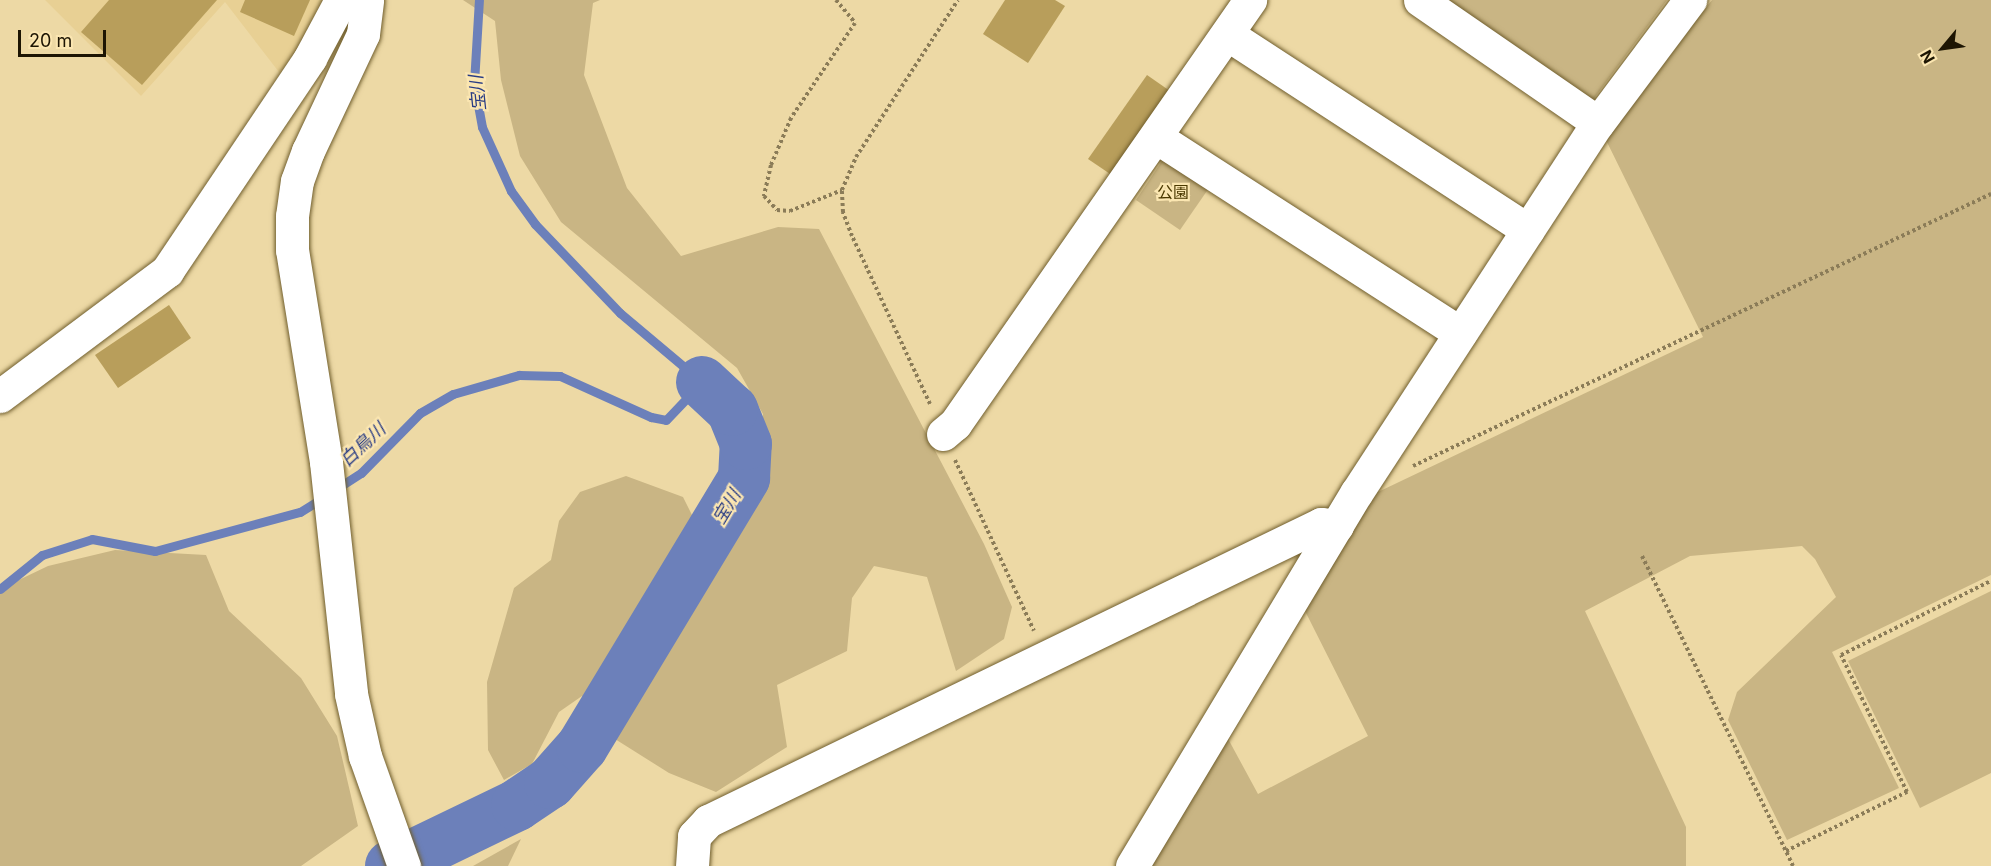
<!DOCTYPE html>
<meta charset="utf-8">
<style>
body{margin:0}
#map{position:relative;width:1991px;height:866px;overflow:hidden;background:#edd9a5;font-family:Inter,"Noto Sans JP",sans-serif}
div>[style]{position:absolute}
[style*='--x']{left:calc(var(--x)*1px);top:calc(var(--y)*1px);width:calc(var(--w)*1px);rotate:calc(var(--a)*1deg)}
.built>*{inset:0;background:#e8d094}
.green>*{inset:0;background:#c9b584}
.stream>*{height:9px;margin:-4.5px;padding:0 4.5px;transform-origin:4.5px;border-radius:4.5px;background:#6c80ba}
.river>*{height:52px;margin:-26px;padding:0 26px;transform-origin:26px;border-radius:26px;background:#6c80ba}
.building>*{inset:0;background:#b89e5b}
.path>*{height:4px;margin-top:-2px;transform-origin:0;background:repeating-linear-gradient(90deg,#8b7c58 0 3px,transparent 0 6px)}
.roads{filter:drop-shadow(0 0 2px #705e2d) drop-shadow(0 0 2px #705e2d)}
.minor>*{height:33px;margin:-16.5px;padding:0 16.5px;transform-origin:16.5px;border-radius:16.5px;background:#fff}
.tertiary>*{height:33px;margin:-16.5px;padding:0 16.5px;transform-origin:16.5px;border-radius:16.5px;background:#fff}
span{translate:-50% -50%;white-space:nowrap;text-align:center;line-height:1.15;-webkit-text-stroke:4.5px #fbe6b1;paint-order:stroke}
.park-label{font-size:16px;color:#4b3900}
.water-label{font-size:18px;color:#293c84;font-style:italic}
.north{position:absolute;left:1913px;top:18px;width:60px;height:60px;-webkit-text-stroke:4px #fbe6b1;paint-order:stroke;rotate:241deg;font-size:16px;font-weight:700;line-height:24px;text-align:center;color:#1d1503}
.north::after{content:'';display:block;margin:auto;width:21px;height:27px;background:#1d1503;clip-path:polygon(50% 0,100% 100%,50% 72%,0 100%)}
.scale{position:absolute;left:18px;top:30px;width:88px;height:27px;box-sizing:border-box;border:3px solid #1d1503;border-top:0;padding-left:8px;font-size:18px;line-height:21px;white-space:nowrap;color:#1d1503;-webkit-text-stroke:4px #fbe6b1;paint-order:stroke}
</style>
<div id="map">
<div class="built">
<div style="clip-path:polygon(45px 0,324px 0,282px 76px,225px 2px,141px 96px)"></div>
</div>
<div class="green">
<div style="clip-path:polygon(463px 0,600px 0,593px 3px,584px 75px,627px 188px,681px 256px,778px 227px,819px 229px,984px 544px,1012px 607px,1004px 639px,956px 671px,927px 577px,874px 566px,852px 598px,847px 651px,777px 685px,787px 747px,716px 792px,669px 773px,615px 739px,582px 696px,559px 712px,532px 764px,504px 780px,488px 750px,487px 682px,514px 588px,551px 560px,559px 521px,580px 492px,626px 476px,683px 497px,697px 525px,735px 533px,761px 485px,763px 414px,737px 368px,561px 222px,520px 156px,501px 80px,495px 21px)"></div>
<div style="clip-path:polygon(1438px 0,1667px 0,1592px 101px)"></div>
<div style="clip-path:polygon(1712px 0,1991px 0,1991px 575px,1832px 652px,1899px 788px,1787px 840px,1728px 720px,1737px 692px,1836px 597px,1815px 559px,1802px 546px,1690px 556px,1585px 611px,1686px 827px,1686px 866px,1146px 866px,1226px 735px,1258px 794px,1368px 736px,1304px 609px,1357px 502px,1703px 337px,1604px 136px)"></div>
<div style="clip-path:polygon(1166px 155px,1211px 185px,1180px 230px,1136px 200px)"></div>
<div style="clip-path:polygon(115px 550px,206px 555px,229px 611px,301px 678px,337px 736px,358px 826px,301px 866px,0 866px,0 589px,48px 566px)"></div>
<div style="clip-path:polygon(1991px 591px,1991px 773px,1920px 808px,1848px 661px)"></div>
<div style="clip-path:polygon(521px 839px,508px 866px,473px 866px)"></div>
</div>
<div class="stream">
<div style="--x:336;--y:489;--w:30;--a:-33"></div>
<div style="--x:361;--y:473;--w:84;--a:-45.5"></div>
<div style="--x:420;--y:413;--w:38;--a:-30"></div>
<div style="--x:453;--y:394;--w:69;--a:-16.1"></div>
<div style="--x:519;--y:375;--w:41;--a:1.4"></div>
<div style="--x:560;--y:376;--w:100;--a:24.3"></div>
<div style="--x:651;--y:417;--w:15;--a:11"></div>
<div style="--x:666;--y:420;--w:52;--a:-46.5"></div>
<div style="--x:702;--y:382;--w:107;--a:-139.9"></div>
<div style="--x:620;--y:313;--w:123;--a:-133.7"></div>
<div style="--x:535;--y:224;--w:41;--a:-126"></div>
<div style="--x:511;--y:191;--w:70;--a:-114.4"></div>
<div style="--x:482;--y:127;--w:45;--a:-100.3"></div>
<div style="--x:474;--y:83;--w:83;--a:-86.6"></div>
<div style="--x:0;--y:589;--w:54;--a:-39"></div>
<div style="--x:42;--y:555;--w:52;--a:-17.7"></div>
<div style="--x:92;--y:539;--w:64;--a:10.8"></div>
<div style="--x:155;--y:551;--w:150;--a:-15.1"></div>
<div style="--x:300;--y:512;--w:26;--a:-32"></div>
</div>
<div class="river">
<div style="--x:391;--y:866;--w:140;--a:-25.8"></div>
<div style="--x:517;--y:805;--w:40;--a:-34"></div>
<div style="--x:550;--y:783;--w:48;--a:-48.4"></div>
<div style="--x:582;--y:747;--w:314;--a:-58.9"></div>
<div style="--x:744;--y:478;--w:34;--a:-87"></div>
<div style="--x:746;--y:444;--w:37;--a:-112"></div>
<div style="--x:732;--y:410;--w:41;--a:-137"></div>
</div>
<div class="building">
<div style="clip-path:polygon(109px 0,217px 0,142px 85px,81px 32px)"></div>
<div style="clip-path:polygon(245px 0,310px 0,294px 36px,240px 12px)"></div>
<div style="clip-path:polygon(1005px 0,1055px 0,1065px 6px,1028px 63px,983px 34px)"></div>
<div style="clip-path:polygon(1147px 75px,1180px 98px,1122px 182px,1088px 159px)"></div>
<div style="clip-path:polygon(169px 305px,191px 338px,118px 388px,95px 355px)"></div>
</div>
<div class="path">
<div style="--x:836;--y:0;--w:30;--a:50"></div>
<div style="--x:855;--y:23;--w:115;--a:124"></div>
<div style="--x:791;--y:118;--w:51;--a:113.1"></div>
<div style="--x:771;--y:165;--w:32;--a:103"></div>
<div style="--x:764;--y:196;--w:19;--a:47"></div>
<div style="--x:777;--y:210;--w:13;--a:4"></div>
<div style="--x:790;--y:211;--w:56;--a:-22"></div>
<div style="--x:930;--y:404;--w:185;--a:-114.9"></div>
<div style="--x:852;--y:236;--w:26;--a:-111"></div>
<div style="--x:843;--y:212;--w:22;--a:-93"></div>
<div style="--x:842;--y:190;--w:36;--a:-67"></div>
<div style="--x:856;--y:157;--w:187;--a:-57"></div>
<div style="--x:955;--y:460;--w:188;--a:65.2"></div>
<div style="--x:1413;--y:466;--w:639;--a:-25.2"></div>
<div style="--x:1642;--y:556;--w:328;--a:64"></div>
<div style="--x:1793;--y:866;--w:17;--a:-115"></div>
<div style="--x:1786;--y:851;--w:135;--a:-26"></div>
<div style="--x:1907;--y:792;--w:152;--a:-115.7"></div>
<div style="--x:1841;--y:655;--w:167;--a:-26.3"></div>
</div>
<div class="roads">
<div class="minor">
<div style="--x:1420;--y:0;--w:216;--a:34.6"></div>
<div style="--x:1227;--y:34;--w:359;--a:33.1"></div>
<div style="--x:1156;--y:137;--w:362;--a:32.8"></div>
<div style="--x:0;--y:396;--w:209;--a:-36.8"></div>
<div style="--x:167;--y:271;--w:257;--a:-56.1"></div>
<div style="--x:310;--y:58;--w:66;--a:-61.9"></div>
<div style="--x:943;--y:434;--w:16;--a:-40"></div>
<div style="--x:955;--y:424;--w:517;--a:-55.17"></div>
<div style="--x:326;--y:462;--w:215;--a:-99.1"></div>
<div style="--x:292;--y:250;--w:34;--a:-90"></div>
<div style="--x:292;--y:216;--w:35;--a:-82"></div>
<div style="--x:297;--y:181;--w:32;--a:-70"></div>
<div style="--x:308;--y:151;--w:129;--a:-64.8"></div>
<div style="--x:363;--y:34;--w:34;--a:-83"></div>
<div style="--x:692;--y:866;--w:30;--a:-86"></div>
<div style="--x:694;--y:836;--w:21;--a:-47"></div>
<div style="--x:708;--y:821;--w:681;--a:-25.85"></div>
<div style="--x:1321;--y:524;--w:16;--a:7"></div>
<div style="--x:1132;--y:866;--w:436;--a:-59"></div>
<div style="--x:1357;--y:492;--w:441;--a:-56.9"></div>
<div style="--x:1598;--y:123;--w:154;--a:-53.2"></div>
</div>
<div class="tertiary">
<div style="--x:326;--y:462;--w:233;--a:83.8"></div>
<div style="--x:351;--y:694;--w:64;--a:77.3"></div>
<div style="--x:365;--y:756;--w:117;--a:70.5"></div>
</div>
</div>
<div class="park-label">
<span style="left:1173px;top:192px">公園</span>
</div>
<div class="water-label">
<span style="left:478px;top:93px;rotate:-96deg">宝川</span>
<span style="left:363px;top:445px;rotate:-43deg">白鳥川</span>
<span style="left:727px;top:507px;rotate:-59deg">宝川</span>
</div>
<div class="north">N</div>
<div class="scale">20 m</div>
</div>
